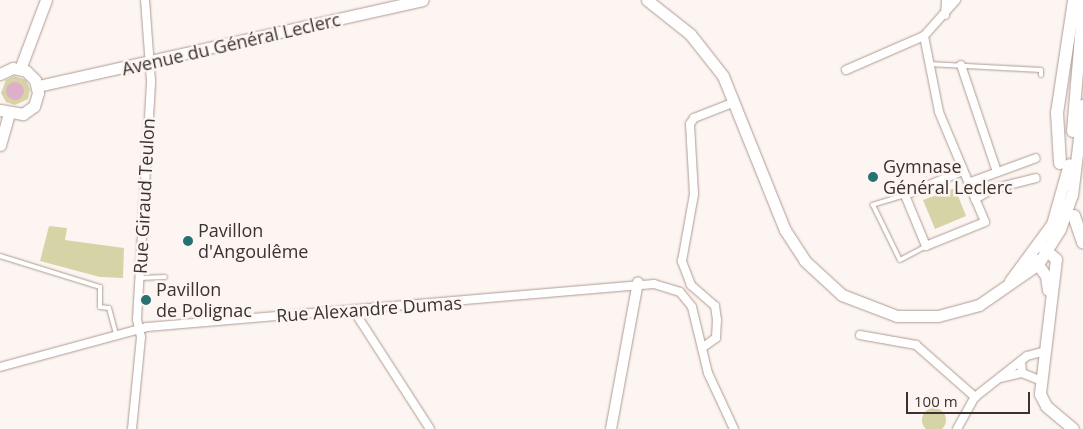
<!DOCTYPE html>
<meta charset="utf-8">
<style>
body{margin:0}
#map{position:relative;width:1083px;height:429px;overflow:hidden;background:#fdf5f1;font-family:"Open Sans",sans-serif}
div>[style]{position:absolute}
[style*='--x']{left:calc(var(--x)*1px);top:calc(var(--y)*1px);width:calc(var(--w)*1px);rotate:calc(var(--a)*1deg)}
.green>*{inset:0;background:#d6d4a6}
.round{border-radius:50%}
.water>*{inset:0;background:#deafc9}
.roads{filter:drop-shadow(0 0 1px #ae9b93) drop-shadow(0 0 1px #ae9b93)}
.service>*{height:4px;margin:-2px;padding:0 2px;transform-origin:2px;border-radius:2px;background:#fff}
.minor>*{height:8px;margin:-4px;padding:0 4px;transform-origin:4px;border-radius:4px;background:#fff}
.tertiary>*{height:10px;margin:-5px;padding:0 5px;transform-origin:5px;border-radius:5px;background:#fff}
.secondary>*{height:11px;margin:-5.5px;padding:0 5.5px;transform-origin:5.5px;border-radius:5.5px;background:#fff}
.primary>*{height:12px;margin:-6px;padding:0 6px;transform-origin:6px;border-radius:6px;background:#fff}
.dots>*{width:14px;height:14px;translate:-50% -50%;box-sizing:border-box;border:2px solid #fdf5f1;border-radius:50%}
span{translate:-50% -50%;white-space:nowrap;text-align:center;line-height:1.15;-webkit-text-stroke:5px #fdf5f1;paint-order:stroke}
.street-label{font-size:18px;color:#3a3330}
.poi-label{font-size:18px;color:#3a3330}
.left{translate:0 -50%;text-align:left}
.scale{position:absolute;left:906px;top:392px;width:124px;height:22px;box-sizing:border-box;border:2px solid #3a3330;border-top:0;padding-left:6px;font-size:15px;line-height:18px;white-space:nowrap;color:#3a3330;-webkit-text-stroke:4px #fdf5f1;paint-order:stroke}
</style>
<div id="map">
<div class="green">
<div style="clip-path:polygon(14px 76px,26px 80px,30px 89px,28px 99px,15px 105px,6px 102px,1px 93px,6px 80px)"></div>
<div style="clip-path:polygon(955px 188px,966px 216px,935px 229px,923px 200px)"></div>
<div style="clip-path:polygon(49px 226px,67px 228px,65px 240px,124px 248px,123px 278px,100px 277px,40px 261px)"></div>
<div class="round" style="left:922px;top:408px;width:24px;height:24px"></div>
</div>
<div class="water">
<div class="round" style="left:6px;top:82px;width:18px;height:18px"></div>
</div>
<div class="roads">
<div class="service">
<div style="--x:929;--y:64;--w:112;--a:3.1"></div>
<div style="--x:1041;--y:70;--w:5;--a:90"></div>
<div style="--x:905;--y:195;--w:34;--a:163"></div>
<div style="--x:873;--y:205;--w:61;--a:63.9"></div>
<div style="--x:900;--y:260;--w:30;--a:-28"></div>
<div style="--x:0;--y:256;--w:105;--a:17.2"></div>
<div style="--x:100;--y:287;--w:20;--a:90"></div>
<div style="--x:100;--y:307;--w:9;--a:6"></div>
<div style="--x:109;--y:308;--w:28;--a:75"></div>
<div style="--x:139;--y:278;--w:26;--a:-2"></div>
</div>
<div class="minor">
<div style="--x:956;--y:0;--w:48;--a:131.6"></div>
<div style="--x:924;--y:36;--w:77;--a:78.8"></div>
<div style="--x:939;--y:112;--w:119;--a:67.3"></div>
<div style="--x:985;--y:222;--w:64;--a:157.9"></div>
<div style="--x:926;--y:246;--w:55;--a:-112.4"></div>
<div style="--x:905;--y:195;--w:63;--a:-22.5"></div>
<div style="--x:945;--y:15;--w:15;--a:-86"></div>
<div style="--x:961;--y:65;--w:113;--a:71.4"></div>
<div style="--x:846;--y:70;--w:85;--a:-23.6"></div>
<div style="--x:968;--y:183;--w:72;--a:-20.2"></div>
<div style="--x:975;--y:199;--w:20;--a:-30"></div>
<div style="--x:992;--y:189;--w:45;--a:-14"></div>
<div style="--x:354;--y:311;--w:140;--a:57.2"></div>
<div style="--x:860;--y:335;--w:57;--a:10.1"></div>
<div style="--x:916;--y:345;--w:79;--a:41.4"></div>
<div style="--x:702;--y:348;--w:17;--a:-36"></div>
<div style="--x:716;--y:338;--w:18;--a:-87"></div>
<div style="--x:717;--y:320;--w:14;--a:-98"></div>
<div style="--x:715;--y:306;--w:32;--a:-139"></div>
<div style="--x:691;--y:285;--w:26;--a:-111"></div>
<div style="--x:682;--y:261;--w:68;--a:-79.8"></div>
<div style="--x:694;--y:194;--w:70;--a:-93.3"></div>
<div style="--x:690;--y:124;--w:7;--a:-56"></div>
<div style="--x:694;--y:118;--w:44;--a:-21.3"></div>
<div style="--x:1021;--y:361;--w:12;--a:85"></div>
<div style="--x:1022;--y:373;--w:18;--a:22"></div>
<div style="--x:0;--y:367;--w:152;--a:-15.2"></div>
<div style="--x:147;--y:327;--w:509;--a:-4.85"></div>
<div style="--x:654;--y:284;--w:27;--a:17"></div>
<div style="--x:680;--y:292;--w:19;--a:51"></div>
<div style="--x:692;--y:307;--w:68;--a:76.4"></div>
<div style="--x:708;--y:373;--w:62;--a:65.1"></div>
<div style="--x:1000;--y:378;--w:23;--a:-13"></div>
<div style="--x:132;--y:429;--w:92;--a:-84.4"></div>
<div style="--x:141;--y:337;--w:18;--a:-103"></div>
<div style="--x:137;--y:319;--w:238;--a:-86.6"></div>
<div style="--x:151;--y:81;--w:81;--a:-94.2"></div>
<div style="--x:957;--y:429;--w:37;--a:-61"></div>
<div style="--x:975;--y:397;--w:66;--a:-38.3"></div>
<div style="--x:1027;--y:356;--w:16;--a:-15"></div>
</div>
<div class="tertiary">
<div style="--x:611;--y:429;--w:149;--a:-79.6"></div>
</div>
<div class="secondary">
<div style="--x:647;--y:0;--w:55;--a:38.3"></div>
<div style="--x:690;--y:34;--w:53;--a:51.8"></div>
<div style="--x:723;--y:76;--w:166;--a:68.1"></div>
<div style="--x:785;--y:230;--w:37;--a:57"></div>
<div style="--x:805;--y:261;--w:50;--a:42.6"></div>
<div style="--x:842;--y:295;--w:59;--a:20.9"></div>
<div style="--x:897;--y:316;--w:41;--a:0"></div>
<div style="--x:938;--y:316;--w:42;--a:-15"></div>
<div style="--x:979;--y:305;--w:72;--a:-34.8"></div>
<div style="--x:1038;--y:264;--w:41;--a:-57.8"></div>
<div style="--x:1060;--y:229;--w:36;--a:-71"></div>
<div style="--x:1072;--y:195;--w:91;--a:-83"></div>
<div style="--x:20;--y:69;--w:74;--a:-69.4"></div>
<div style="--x:0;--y:74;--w:14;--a:-25"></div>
<div style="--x:13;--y:68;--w:13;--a:13"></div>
<div style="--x:26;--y:71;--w:13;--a:45"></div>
<div style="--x:35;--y:80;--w:13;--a:77"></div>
<div style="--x:38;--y:93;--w:14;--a:107"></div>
<div style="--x:34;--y:106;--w:14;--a:144"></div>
<div style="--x:23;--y:114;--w:23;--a:-170"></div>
<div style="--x:38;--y:86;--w:394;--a:-12.6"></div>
<div style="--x:1072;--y:131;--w:131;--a:-85.2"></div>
<div style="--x:0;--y:145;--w:32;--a:-74"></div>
<div style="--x:1041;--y:246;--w:20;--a:41"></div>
<div style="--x:1056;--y:259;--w:136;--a:96.8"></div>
<div style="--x:1040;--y:394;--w:13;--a:63"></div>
<div style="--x:1046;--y:406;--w:35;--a:40"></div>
<div style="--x:1033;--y:258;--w:22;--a:54"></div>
<div style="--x:1046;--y:276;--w:14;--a:82"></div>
<div style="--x:1010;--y:281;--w:71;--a:-53.6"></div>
<div style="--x:1052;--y:224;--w:62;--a:-74.2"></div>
</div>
<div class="primary">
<div style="--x:1060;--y:163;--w:50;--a:-93.4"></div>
<div style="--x:1057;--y:113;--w:114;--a:-81.4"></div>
<div style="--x:1074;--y:216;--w:28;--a:71"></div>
</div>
</div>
<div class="dots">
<div style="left:873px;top:177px;background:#267172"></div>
<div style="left:188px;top:241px;background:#267172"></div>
<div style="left:146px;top:300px;background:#267172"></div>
</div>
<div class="street-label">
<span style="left:231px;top:44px;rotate:-13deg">Avenue du Général Leclerc</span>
<span style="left:144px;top:196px;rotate:-87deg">Rue Giraud Teulon</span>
<span style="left:369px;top:309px;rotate:-4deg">Rue Alexandre Dumas</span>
</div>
<div class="poi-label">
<span class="left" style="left:883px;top:177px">Gymnase<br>Général Leclerc</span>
<span class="left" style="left:198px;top:241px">Pavillon<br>d'Angoulême</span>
<span class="left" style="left:156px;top:300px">Pavillon<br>de Polignac</span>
</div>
<div class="scale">100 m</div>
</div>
